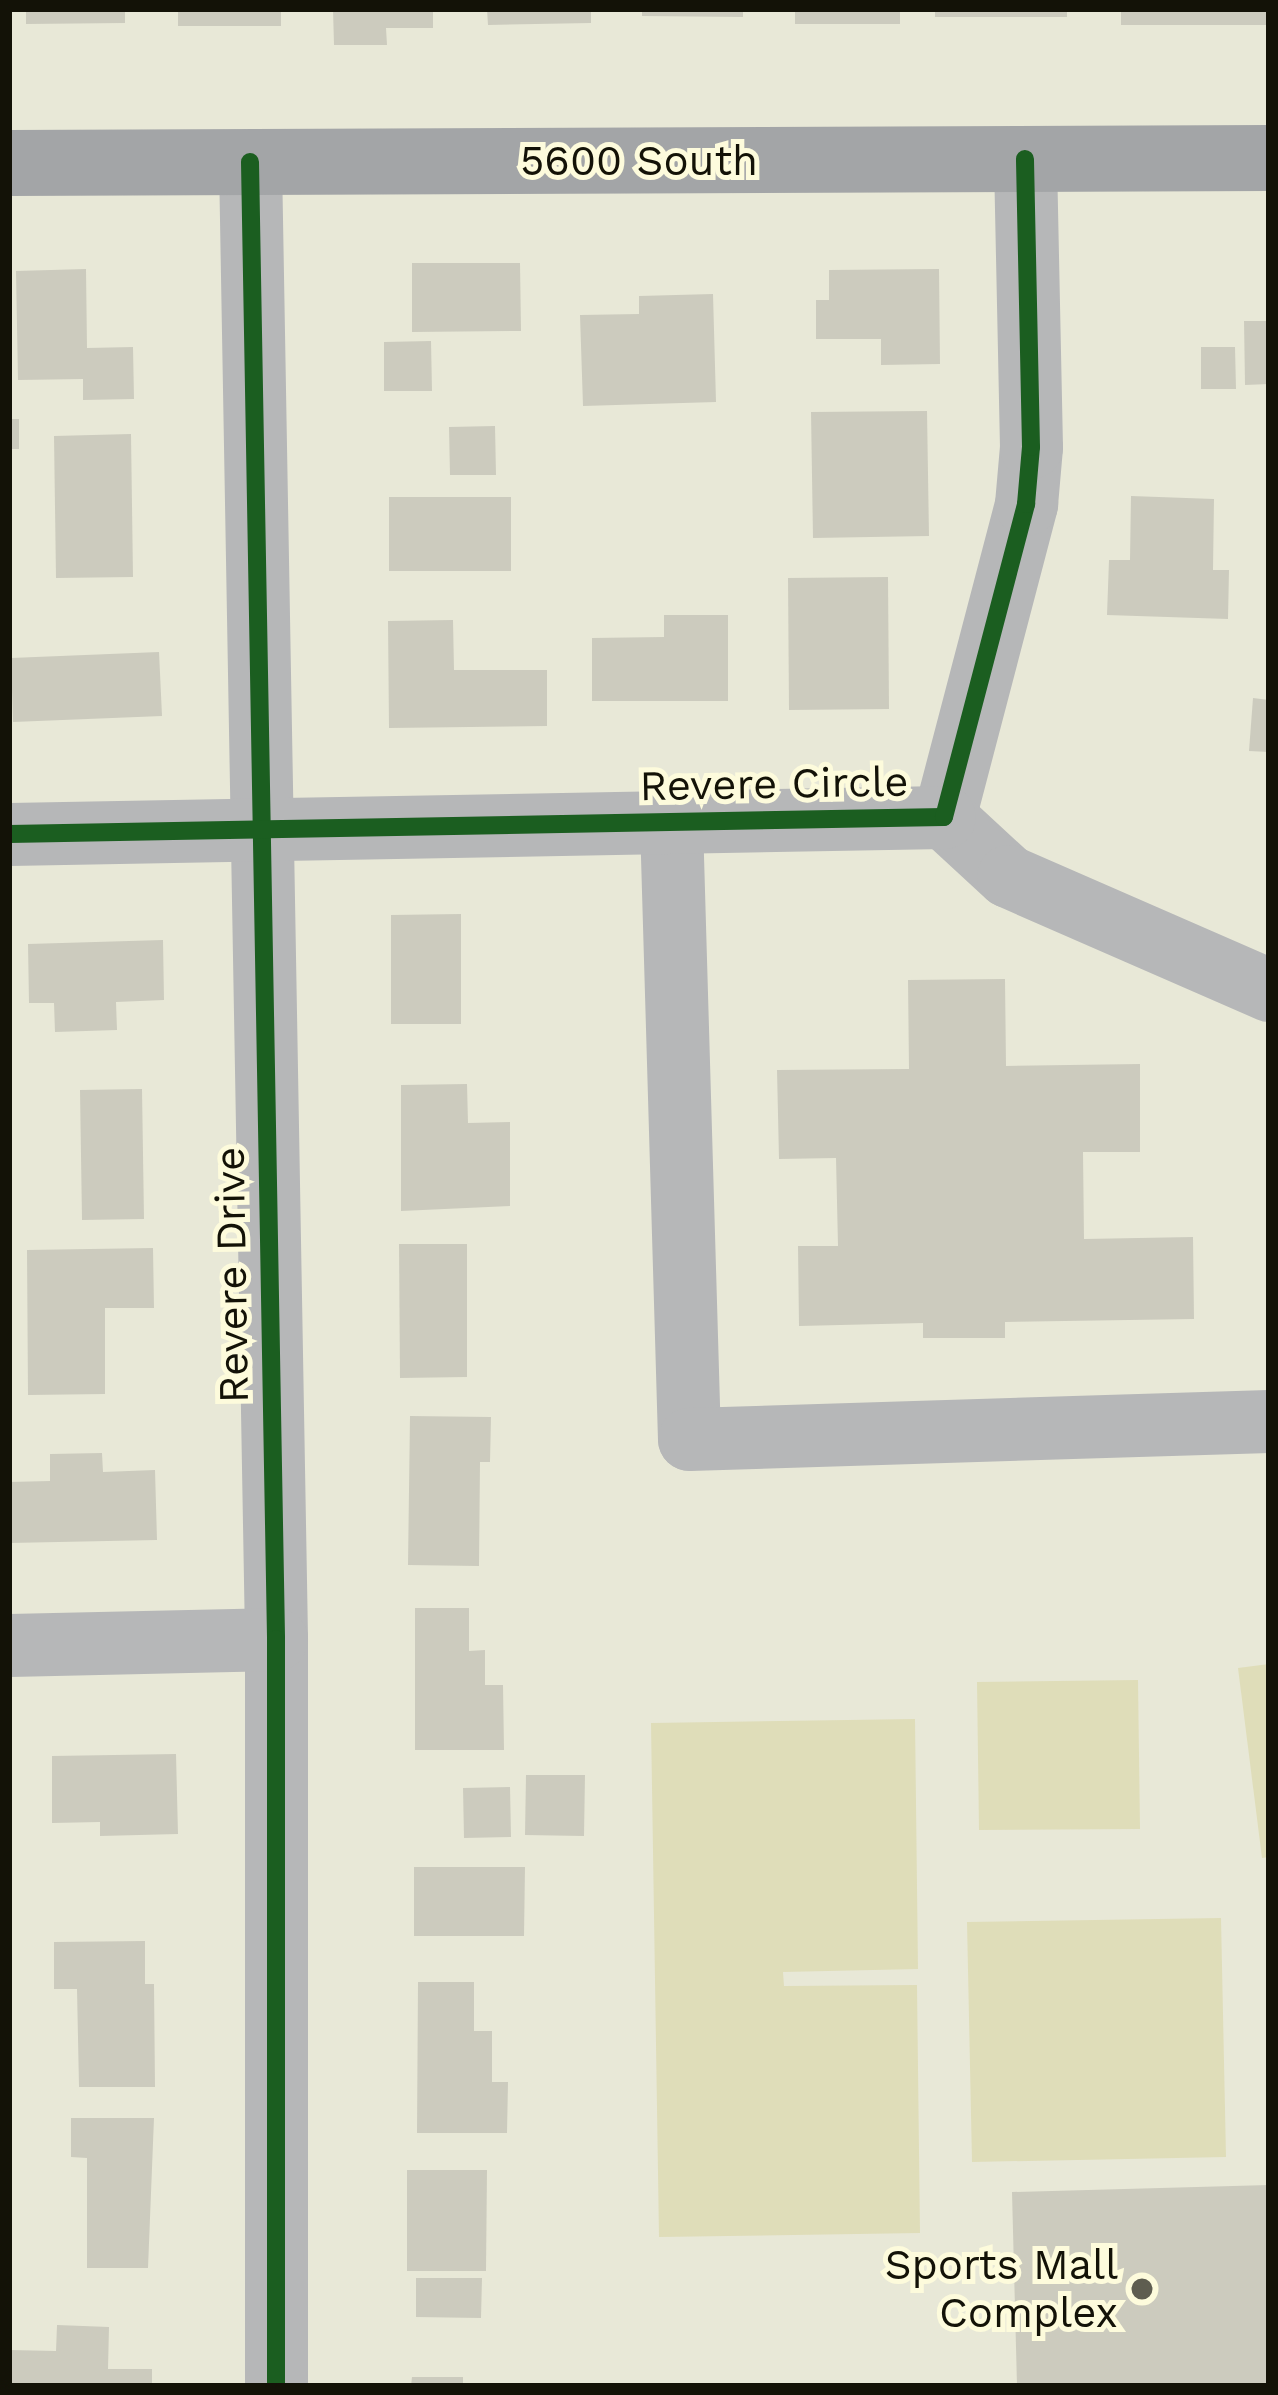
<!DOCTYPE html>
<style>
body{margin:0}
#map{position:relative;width:1278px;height:2395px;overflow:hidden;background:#e8e8d7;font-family:"Work Sans",sans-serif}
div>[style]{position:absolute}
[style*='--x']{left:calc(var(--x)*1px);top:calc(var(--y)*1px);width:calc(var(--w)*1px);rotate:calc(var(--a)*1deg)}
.green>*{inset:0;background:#dfddb9}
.building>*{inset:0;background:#cccbbe}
.minor>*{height:63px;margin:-31.5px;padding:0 31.5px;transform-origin:31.5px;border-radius:31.5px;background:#b6b7b8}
.major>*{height:66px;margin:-33px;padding:0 33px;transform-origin:33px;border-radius:33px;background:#a3a5a7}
.cycleway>*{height:18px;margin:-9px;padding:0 9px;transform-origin:9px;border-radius:9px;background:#1b5e20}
.dots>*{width:33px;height:33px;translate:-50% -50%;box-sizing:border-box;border:6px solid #fdfbdc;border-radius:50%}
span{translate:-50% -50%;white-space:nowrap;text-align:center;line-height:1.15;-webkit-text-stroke:10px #fdfbdc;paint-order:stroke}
.street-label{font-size:42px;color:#131207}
.poi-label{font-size:42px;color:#131207}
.right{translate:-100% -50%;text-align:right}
.frame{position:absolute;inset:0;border:12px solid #131207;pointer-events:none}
</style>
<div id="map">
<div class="green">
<div style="clip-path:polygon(1269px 1664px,1269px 1857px,1262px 1858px,1238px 1668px)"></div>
<div style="clip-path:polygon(1138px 1680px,1140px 1829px,979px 1830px,977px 1682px)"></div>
<div style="clip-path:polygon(915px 1719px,918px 1969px,783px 1972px,784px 1986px,917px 1985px,920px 2233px,659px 2237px,651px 1723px)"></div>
<div style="clip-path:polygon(1221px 1918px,1226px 2157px,972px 2162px,967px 1922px)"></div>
</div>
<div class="building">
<div style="clip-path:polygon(26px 9px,125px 9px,125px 23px,26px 24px)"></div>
<div style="clip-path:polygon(178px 9px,281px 9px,281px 26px,178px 26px)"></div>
<div style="clip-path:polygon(333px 9px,433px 9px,433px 28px,386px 28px,387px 45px,334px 45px)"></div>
<div style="clip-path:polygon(487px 9px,591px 9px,591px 23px,488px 25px)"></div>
<div style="clip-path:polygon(642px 9px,743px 9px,743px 17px,642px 16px)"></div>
<div style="clip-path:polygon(795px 9px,900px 9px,900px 24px,795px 24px)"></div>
<div style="clip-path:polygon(935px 9px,1067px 9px,1067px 17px,935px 17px)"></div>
<div style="clip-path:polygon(1121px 9px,1266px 9px,1266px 25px,1121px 25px)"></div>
<div style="clip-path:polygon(412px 263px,520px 263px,521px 331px,412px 332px)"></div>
<div style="clip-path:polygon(86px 269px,87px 348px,133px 347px,134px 399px,83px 400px,83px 379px,18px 380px,16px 271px)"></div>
<div style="clip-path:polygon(939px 269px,940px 364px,881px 365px,881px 339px,816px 339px,816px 300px,829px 300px,829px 270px)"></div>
<div style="clip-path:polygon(713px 294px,716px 402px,583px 406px,580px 315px,639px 314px,639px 296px)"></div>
<div style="clip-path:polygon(1244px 321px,1269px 321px,1269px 384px,1245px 385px)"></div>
<div style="clip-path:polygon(431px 341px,432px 391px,384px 391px,384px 342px)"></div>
<div style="clip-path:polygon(1201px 347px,1235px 347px,1236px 389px,1201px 389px)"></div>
<div style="clip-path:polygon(927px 411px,929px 536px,813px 538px,811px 412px)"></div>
<div style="clip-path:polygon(9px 419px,19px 419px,19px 449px,9px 449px)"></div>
<div style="clip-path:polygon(495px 426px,496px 475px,450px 475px,449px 427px)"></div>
<div style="clip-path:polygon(131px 434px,133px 577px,56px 578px,54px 436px)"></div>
<div style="clip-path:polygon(1131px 496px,1214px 499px,1213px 570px,1229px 570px,1228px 619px,1107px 615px,1109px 560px,1130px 560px)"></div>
<div style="clip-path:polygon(389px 497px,511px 497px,511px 571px,389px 571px)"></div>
<div style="clip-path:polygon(888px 577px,889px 709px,789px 710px,788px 578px)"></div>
<div style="clip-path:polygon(664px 615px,728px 615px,728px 701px,592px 701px,592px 638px,664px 637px)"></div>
<div style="clip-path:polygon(453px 620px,454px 670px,547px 670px,547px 726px,389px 728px,388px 621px)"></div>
<div style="clip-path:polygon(159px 652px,162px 716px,13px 722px,11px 658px)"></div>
<div style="clip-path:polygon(1253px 698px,1269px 700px,1269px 752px,1249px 751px)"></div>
<div style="clip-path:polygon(461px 914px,461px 1024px,391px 1024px,391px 915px)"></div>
<div style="clip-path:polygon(163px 940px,164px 1000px,116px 1002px,117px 1030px,55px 1032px,54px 1003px,29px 1003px,28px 944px)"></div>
<div style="clip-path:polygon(1005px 979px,1006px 1066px,1140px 1064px,1140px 1152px,1083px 1152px,1084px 1239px,1193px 1237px,1194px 1319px,1005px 1322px,1005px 1338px,923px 1338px,923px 1323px,799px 1326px,798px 1246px,838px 1246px,836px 1158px,779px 1159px,777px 1070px,909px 1069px,908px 980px)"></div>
<div style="clip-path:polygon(467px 1084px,468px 1123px,510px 1122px,510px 1206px,401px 1211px,401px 1085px)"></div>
<div style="clip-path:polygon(142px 1089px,144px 1219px,82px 1220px,80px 1090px)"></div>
<div style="clip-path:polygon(399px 1244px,467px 1244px,467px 1377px,400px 1378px)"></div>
<div style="clip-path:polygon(153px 1248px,154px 1308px,105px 1308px,105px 1394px,28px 1395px,27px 1250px)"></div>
<div style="clip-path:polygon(410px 1416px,491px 1417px,490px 1462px,480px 1462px,479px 1566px,408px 1565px)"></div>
<div style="clip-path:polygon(102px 1453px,103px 1472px,155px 1470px,157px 1540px,9px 1543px,9px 1482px,50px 1481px,50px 1454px)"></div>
<div style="clip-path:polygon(415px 1608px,469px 1608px,469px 1651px,485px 1650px,485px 1685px,503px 1685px,504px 1750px,415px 1750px)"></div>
<div style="clip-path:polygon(176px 1754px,178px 1834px,100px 1836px,100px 1822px,52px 1823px,52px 1756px)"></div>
<div style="clip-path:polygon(526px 1775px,585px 1775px,584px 1836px,525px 1835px)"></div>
<div style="clip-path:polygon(510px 1787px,511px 1837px,464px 1838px,463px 1788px)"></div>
<div style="clip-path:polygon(414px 1867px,525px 1867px,524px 1936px,414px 1936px)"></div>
<div style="clip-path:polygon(145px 1941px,145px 1984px,154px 1984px,155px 2087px,79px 2087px,77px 1989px,54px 1989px,54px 1942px)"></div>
<div style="clip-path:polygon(418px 1982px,474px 1982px,474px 2031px,492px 2031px,492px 2082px,508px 2082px,507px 2133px,417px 2133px)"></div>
<div style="clip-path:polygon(71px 2118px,154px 2118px,148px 2268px,87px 2268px,87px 2158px,71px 2157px)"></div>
<div style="clip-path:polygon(407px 2170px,487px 2170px,486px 2271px,407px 2271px)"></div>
<div style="clip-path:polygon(1269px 2185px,1269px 2386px,1017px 2386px,1012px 2192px)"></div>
<div style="clip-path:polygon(416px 2278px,482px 2278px,481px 2318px,416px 2317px)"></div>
<div style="clip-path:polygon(57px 2325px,109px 2327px,108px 2369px,152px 2369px,152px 2386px,9px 2386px,9px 2350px,56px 2351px)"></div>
<div style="clip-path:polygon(412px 2377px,463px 2377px,463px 2386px,411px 2386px)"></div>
</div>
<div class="minor">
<div style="--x:250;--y:162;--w:1477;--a:88.99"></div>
<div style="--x:276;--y:1639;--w:747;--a:90"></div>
<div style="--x:944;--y:817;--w:324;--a:-75.3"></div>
<div style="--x:1026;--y:504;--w:57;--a:-85"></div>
<div style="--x:1031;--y:447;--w:288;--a:-91.2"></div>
<div style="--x:944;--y:817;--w:87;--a:42.7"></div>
<div style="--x:1008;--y:876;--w:285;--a:23.6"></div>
<div style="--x:671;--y:822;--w:617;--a:88.33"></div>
<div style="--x:689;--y:1439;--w:580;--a:-1.78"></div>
<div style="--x:9;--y:834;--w:935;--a:-1.04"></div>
<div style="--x:9;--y:1645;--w:267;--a:-1.3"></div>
</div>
<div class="major">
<div style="--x:9;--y:163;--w:1260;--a:-0.23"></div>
</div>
<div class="cycleway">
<div style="--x:250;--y:162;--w:1477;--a:88.99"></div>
<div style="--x:276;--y:1639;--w:747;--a:90"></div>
<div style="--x:9;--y:834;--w:935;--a:-1.04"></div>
<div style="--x:944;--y:817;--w:324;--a:-75.3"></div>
<div style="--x:1026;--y:504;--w:57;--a:-85"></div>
<div style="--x:1031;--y:447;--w:288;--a:-91.2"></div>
</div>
<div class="dots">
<div style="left:1142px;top:2289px;background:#5e5d50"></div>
</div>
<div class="street-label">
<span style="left:639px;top:161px">5600 South</span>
<span style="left:774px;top:784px;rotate:-1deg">Revere Circle</span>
<span style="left:232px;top:1275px;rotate:-91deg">Revere Drive</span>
</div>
<div class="poi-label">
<span class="right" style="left:1118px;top:2289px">Sports Mall<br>Complex</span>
</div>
<div class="frame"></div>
</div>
